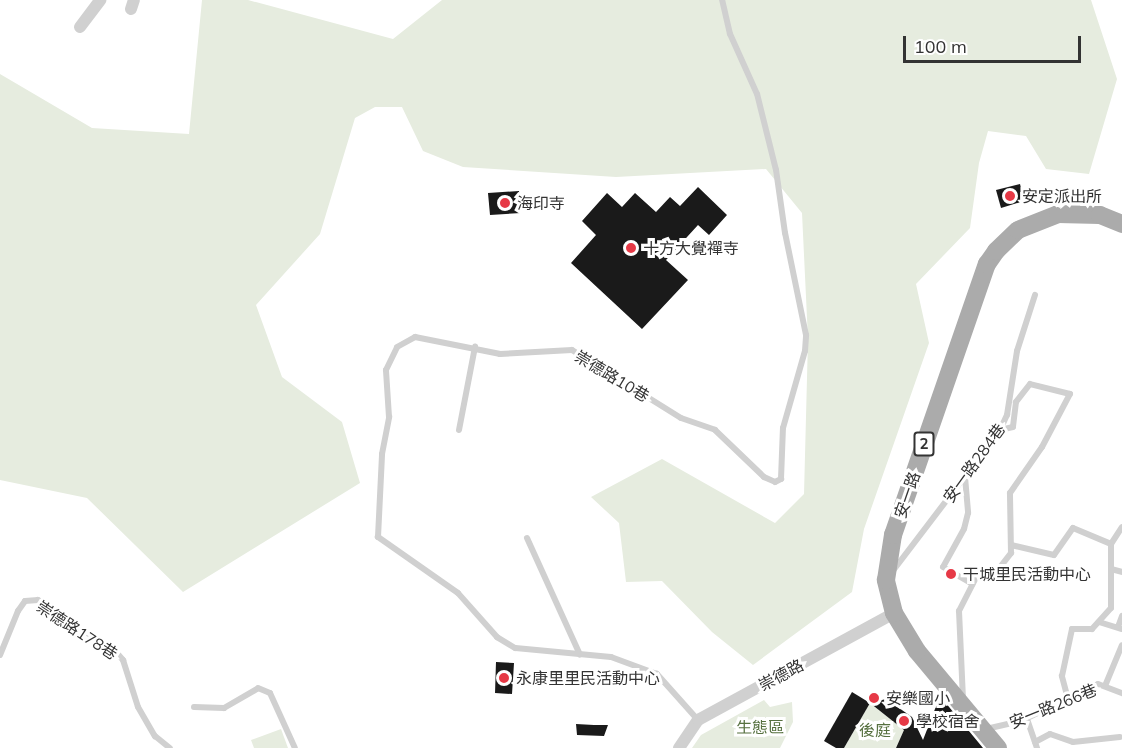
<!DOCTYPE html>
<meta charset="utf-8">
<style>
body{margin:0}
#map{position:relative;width:1122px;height:748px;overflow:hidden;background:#fff;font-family:Mulish,"Noto Sans TC",sans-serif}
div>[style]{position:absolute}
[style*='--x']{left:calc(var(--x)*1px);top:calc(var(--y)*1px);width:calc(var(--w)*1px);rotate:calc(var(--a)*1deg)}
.green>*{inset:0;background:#e6ecdf}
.building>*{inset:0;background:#1a1a1a}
.service>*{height:6px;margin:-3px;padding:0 3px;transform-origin:3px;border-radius:3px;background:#d0d0d0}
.minor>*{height:12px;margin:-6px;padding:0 6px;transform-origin:6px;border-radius:6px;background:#d0d0d0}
.primary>*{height:18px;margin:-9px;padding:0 9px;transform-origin:9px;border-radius:9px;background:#ababab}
.dots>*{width:16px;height:16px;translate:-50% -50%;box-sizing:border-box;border:3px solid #fff;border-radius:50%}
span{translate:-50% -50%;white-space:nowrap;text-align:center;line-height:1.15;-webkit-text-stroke:6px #fff;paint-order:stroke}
.shield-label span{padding:2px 4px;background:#fff;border:2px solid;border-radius:4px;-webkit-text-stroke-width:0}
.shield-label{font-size:15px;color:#333;font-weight:700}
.poi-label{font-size:16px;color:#333}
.left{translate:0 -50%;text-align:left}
.street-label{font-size:16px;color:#333}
.park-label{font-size:16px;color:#56703f}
.scale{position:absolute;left:903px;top:36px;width:178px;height:27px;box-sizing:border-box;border:3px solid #333;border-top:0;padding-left:8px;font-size:18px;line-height:21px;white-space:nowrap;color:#333;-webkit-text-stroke:4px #fff;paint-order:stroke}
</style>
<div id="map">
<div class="green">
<div style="clip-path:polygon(202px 0,248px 0,393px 39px,442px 0,1091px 0,1117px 79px,1089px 174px,1046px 169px,1026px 136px,988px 131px,979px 163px,970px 228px,916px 284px,929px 343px,864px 529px,852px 592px,753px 665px,712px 632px,662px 581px,626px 582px,619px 523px,591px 497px,662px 459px,775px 523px,804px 494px,808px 339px,802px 213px,766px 169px,616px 177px,463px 167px,423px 151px,402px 107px,375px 107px,355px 118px,320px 234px,256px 305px,282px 377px,342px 422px,360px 483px,183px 592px,87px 498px,0 480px,0 74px,92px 128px,189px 134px)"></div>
<div style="clip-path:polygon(764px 700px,770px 707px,792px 702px,793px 722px,780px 748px,692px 748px,701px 735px)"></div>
<div style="clip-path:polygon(870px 703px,904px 730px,896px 748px,844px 748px)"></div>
<div style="clip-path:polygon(281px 729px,288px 748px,254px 748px,251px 740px)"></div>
</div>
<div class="building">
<div style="clip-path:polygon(1020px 184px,1024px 201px,1001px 208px,996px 190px)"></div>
<div style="clip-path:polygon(698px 187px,727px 215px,709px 235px,698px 225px,666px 260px,688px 280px,642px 329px,571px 263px,596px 235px,582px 221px,607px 193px,622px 207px,635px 193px,656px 212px,670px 197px,680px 206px)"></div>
<div style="clip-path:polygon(519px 191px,521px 213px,490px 215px,488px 193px)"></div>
<div style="clip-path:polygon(496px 662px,514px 663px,512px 694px,495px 693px)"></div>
<div style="clip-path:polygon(852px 692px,870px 703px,844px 748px,836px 748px,824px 741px)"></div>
<div style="clip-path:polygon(940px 696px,983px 748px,896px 748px,904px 730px,870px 703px,886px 699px,912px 717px,923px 740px)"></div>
<div style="clip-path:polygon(576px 724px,594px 725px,608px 725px,604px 736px,577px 735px)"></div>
</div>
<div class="service">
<div style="--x:459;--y:430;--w:85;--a:-79.1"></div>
<div style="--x:965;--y:477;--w:36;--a:85"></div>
<div style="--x:968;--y:513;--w:16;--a:104"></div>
<div style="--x:964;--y:529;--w:43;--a:118.9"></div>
<div style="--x:943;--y:567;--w:34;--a:30"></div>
<div style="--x:527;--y:538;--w:128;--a:65.6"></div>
<div style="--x:1011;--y:545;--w:44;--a:13.1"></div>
<div style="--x:1054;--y:555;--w:33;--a:-55"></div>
<div style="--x:1073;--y:528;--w:41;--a:22.8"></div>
<div style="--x:1111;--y:569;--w:11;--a:15"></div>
<div style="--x:892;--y:572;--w:178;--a:-52.7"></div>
<div style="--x:1000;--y:430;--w:17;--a:-65"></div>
<div style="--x:1007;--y:415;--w:65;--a:-81.1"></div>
<div style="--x:1017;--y:351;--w:59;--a:-72.2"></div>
<div style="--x:1099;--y:622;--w:24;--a:17"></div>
<div style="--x:1118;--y:627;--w:12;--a:-70"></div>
<div style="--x:0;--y:655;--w:48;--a:-67.8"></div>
<div style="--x:18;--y:611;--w:12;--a:-55"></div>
<div style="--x:25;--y:601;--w:13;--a:-4"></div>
<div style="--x:38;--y:600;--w:94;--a:33.7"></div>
<div style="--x:116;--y:652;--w:11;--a:49"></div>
<div style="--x:123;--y:660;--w:49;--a:72.3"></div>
<div style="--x:138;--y:707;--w:34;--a:60"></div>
<div style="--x:155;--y:736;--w:19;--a:39"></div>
<div style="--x:1105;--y:686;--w:44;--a:-67.5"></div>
<div style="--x:963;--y:699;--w:88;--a:-92.6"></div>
<div style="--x:959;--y:611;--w:39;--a:-63"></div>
<div style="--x:977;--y:576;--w:21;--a:-14"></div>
<div style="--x:997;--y:571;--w:23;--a:-52"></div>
<div style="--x:1011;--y:553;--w:60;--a:-91"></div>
<div style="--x:1010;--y:493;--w:56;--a:-55.2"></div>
<div style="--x:1042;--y:447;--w:60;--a:-62.2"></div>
<div style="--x:1070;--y:394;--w:41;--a:-166"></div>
<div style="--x:1030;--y:384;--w:23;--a:128"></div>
<div style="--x:1016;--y:402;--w:25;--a:97"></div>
<div style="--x:1013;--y:427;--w:13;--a:167"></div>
<div style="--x:1068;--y:699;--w:24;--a:-105"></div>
<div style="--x:1062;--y:676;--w:48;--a:-78"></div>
<div style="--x:1072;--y:629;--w:20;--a:0"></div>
<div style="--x:1092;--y:629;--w:28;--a:-48"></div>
<div style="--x:1111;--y:608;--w:64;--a:-90"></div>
<div style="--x:1111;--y:544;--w:20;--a:-57"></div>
<div style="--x:194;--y:707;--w:30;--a:2"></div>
<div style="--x:224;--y:708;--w:39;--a:-30"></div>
<div style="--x:258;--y:688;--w:13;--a:23"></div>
<div style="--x:270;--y:693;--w:60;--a:65.6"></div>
<div style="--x:1027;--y:719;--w:31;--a:71"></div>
<div style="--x:698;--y:720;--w:62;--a:-131.7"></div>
<div style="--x:657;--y:674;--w:49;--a:-159.7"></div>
<div style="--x:611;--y:657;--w:96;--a:-174.6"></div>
<div style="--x:515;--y:648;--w:21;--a:-149"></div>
<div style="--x:497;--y:637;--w:59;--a:-131.6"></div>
<div style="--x:458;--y:593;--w:98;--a:-145"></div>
<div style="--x:378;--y:537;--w:83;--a:-87.2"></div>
<div style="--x:382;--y:454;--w:38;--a:-79"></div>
<div style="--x:389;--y:417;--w:47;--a:-93.7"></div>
<div style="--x:386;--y:370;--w:25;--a:-64"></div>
<div style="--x:397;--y:347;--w:21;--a:-29"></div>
<div style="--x:415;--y:337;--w:87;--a:11.3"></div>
<div style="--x:500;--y:354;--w:72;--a:-3.2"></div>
<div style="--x:572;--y:350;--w:128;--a:32"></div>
<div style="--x:681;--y:418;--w:36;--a:19"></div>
<div style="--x:715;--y:430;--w:68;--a:43.8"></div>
<div style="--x:764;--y:477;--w:12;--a:24"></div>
<div style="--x:775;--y:482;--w:7;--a:-27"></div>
<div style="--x:781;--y:479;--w:51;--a:-87.8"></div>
<div style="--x:783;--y:428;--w:80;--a:-74.1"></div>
<div style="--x:805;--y:351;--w:16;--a:-86"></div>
<div style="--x:806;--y:335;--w:104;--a:-101.6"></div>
<div style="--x:785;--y:233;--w:64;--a:-98.1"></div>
<div style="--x:776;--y:170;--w:78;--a:-104"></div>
<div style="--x:757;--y:94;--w:66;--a:-114.2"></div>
<div style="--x:730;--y:34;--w:35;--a:-103"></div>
<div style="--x:986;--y:729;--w:36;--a:-13"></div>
<div style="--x:1021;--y:721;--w:85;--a:-25.7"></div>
<div style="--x:1098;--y:684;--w:26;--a:21"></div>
<div style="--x:1035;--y:742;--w:17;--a:-28"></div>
<div style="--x:1050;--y:734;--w:24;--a:19"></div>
<div style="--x:1073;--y:742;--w:47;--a:-6.1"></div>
</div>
<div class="minor">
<div style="--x:131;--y:9;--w:9;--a:-72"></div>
<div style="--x:80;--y:27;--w:34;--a:-53"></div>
<div style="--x:679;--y:748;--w:34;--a:-56"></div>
<div style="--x:698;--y:720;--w:223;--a:-28.6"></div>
</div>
<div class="primary">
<div style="--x:998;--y:748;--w:126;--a:-129.9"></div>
<div style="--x:917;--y:651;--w:44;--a:-121.2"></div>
<div style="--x:894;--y:613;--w:34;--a:-104"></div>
<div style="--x:886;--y:580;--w:46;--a:-81.2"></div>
<div style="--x:893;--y:535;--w:287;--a:-70.9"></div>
<div style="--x:987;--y:264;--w:16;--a:-55"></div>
<div style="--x:996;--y:251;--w:30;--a:-44"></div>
<div style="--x:1018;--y:230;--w:43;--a:-21.8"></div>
<div style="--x:1058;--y:214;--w:42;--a:1.4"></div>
<div style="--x:1100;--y:215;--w:24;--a:22"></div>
</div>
<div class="dots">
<div style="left:1010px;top:196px;background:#e63946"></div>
<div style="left:505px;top:203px;background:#e63946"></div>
<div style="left:631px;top:248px;background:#e63946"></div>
<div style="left:951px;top:574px;background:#e63946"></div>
<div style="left:504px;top:678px;background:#e63946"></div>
<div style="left:874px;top:698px;background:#e63946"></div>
<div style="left:904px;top:721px;background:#e63946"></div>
</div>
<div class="shield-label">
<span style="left:924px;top:444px">2</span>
</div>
<div class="poi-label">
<span class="left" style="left:1022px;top:196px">安定派出所</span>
<span class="left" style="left:517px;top:203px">海印寺</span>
<span class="left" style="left:643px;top:248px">十方大覺禪寺</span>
<span class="left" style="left:963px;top:574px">干城里民活動中心</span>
<span class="left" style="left:516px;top:678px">永康里里民活動中心</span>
<span class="left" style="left:886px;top:698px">安樂國小</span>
<span class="left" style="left:916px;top:721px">學校宿舍</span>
</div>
<div class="street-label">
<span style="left:612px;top:376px;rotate:31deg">崇德路10巷</span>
<span style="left:974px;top:463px;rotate:-54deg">安一路284巷</span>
<span style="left:907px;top:495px;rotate:-71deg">安一路</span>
<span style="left:77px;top:630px;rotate:33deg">崇德路178巷</span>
<span style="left:781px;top:675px;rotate:-28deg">崇德路</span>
<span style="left:1053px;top:706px;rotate:-22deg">安一路266巷</span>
</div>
<div class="park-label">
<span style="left:760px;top:727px">生態區</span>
<span style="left:875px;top:730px">後庭</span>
</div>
<div class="scale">100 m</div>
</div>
